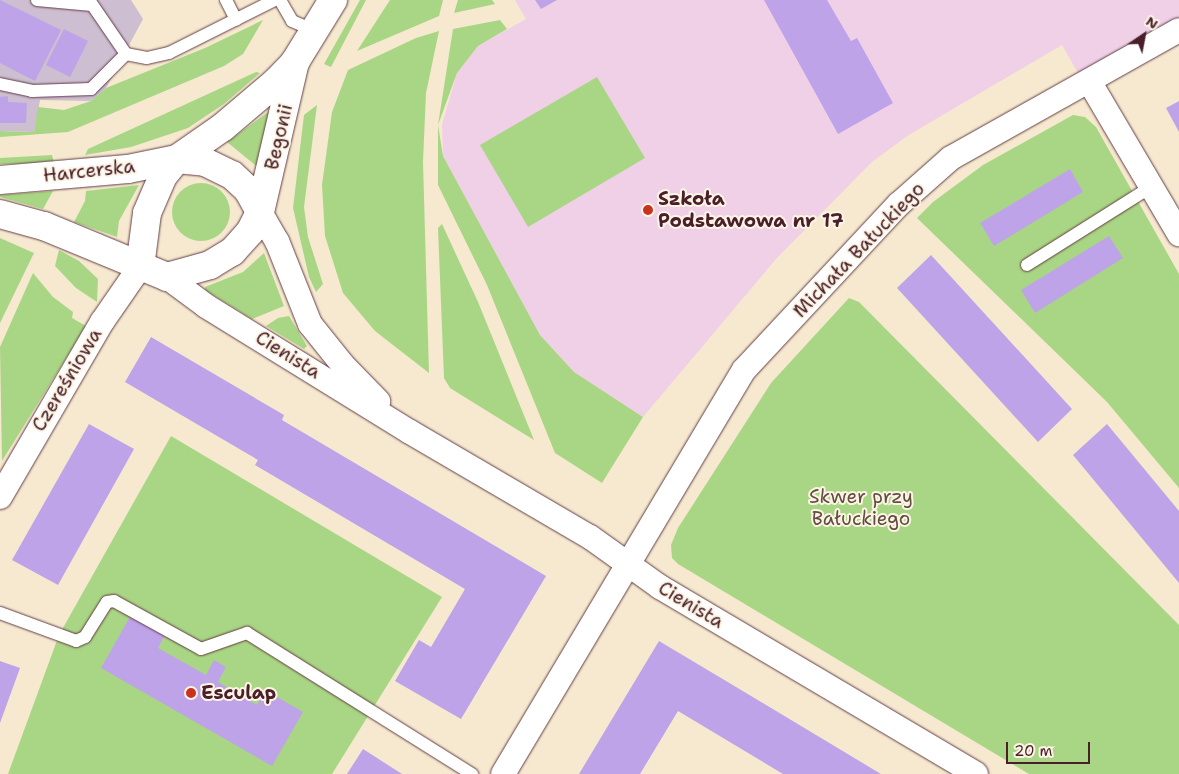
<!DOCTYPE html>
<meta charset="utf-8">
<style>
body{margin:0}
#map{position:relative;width:1179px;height:774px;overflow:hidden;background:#f6e9d0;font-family:"Shantell Sans",sans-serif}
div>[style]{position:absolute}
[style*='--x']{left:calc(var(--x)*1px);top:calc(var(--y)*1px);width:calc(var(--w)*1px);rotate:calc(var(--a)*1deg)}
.built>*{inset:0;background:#efd0e6}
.industrial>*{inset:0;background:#cdbed2}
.green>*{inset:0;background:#a9d684}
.round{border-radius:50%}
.building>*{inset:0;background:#bea3e8}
.roads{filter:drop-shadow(0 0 1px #643d44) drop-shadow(0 0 1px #643d44)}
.lane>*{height:12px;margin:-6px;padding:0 6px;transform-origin:6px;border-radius:6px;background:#fff}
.street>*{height:24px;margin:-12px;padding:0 12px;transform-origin:12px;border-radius:12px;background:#fff}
.secondary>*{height:28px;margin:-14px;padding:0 14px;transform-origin:14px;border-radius:14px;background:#fff}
.dots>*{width:14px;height:14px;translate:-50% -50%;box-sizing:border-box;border:2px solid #fcf5e5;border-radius:50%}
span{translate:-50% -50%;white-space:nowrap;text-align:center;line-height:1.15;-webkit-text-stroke:4px #fcf5e5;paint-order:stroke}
.street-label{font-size:19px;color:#4a1f2b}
.poi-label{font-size:19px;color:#4a1f2b;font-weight:700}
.left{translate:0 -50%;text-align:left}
.park-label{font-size:19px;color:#624d41}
.north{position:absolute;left:1119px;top:10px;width:50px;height:50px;-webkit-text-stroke:4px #fcf5e5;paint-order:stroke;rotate:33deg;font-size:14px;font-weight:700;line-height:20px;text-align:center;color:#4a1f2b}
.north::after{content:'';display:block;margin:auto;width:18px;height:22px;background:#4a1f2b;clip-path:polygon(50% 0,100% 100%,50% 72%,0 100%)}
.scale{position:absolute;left:1006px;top:742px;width:84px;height:22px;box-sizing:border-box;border:2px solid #4a1f2b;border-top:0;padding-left:6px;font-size:15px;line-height:18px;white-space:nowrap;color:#4a1f2b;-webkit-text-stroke:4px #fcf5e5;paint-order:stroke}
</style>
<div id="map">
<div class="built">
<div style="clip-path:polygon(515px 0,1179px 0,1179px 24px,1081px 78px,1062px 45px,907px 136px,872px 162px,776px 259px,643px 417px,574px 372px,540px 335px,443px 156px,442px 125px,457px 73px,478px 46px,526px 19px)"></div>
</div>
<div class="industrial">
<div style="clip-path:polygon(0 0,131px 0,143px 19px,106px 88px,91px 101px,40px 100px,34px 132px,0 131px)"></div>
</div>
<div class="green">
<div style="clip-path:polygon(360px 0,366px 0,331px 67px,324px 64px)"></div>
<div style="clip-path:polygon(390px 0,443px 0,439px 16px,357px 51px)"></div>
<div style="clip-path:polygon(458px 0,492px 0,495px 4px,454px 13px)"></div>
<div style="clip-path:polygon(263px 20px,243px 54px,224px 66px,68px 132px,0 137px,0 131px,34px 132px,38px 107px,64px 110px,91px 101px,106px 88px,205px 48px)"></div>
<div style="clip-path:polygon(500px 20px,507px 29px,478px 46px,457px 73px,438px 125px,443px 156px,540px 335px,574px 372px,643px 417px,602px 483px,555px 453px,487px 285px,438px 185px,438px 125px,453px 29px)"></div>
<div style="clip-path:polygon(439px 31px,426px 93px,423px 162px,429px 373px,375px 331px,343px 293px,325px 236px,322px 185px,332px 112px,348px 70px,416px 38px)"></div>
<div style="clip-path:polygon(256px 72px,260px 73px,224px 104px,188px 128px,131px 147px,85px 155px,88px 149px)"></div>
<div style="clip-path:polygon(597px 77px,645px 158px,528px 227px,480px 145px)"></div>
<div style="clip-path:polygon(317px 105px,304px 207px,308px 237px,323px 284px,316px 292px,309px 277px,293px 208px,304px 115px)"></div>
<div style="clip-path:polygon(271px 110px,260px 169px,227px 142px)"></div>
<div style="clip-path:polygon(1073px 115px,1085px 117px,1096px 127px,1179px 274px,1179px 488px,1107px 402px,917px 218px,933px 202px,983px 165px)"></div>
<div style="clip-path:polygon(52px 155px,54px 163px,0 164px,0 158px)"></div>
<div class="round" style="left:172px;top:183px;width:58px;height:58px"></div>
<div style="clip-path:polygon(139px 185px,119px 221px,117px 237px,74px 222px,85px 201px,86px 191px)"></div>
<div style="clip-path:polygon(53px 191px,43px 209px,0 197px,0 195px)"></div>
<div style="clip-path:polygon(442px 224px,478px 302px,534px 440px,450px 388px,444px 378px,438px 228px)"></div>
<div style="clip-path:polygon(0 238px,34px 253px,0 323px)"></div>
<div style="clip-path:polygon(59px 250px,79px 261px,98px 279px,97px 302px,76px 288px,55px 266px)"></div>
<div style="clip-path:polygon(264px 253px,284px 306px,252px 319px,205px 290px,205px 287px,243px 272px)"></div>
<div style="clip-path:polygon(33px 273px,53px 297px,73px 312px,72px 318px,86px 326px,2px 461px,0 347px)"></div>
<div style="clip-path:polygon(849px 298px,859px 302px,1179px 625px,1179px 774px,1029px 774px,678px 564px,672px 558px,671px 545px,678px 528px,771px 383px)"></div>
<div style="clip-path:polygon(289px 316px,307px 346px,304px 349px,266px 326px,278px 318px)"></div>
<div style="clip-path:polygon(171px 436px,442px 597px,332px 774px,8px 774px,59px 635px)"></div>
</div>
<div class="building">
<div style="clip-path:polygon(0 0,61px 30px,35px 81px,0 63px)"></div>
<div style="clip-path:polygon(535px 0,557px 0,541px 9px)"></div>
<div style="clip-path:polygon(764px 0,827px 0,851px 41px,857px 38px,893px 103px,838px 134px)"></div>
<div style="clip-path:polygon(64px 29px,88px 41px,70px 77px,46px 65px)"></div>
<div style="clip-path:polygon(8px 96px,8px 102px,27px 103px,26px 123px,0 123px,0 97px)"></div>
<div style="clip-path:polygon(1179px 101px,1179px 132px,1166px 108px)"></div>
<div style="clip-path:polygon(1070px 169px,1083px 192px,994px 246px,980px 223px)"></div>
<div style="clip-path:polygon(1109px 236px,1123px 258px,1035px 313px,1021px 290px)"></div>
<div style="clip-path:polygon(931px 255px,1072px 409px,1038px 442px,897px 288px)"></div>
<div style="clip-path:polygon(151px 337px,284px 415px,282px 420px,546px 576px,461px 719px,395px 681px,419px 640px,431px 647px,465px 589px,255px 465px,258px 460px,125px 382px)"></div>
<div style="clip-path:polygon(89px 424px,134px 449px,58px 585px,12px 560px)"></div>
<div style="clip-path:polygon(1107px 424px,1179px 511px,1179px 583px,1073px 455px)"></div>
<div style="clip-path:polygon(131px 615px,165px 635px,158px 648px,206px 675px,214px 660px,226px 667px,218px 682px,257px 705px,265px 690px,303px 712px,272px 766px,101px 668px)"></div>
<div style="clip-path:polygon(659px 641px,716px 675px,881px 774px,783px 774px,678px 711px,640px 774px,579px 774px)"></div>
<div style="clip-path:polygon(0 661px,20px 668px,0 723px)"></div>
<div style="clip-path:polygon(363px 749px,402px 774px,347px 774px)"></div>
</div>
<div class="roads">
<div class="lane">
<div style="--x:37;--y:0;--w:55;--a:5.2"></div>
<div style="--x:89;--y:0;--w:65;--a:55.6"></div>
<div style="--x:126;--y:54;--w:21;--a:11"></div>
<div style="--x:147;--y:58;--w:23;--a:-13"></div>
<div style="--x:169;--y:53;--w:119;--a:-26.6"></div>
<div style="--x:226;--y:0;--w:22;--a:63"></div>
<div style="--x:280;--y:0;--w:24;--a:60"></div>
<div style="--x:292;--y:21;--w:23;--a:23"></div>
<div style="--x:0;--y:84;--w:33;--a:12"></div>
<div style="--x:32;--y:91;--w:59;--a:-1.9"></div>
<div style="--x:91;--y:89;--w:49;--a:-45"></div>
<div style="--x:1027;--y:265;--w:146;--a:-32.2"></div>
<div style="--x:0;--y:613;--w:81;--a:20.2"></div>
<div style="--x:76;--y:641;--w:10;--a:-24"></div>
<div style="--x:85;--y:637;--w:41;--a:-57.8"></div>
<div style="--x:107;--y:602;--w:7;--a:-8"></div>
<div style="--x:114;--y:601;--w:99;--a:28.9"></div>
<div style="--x:201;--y:649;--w:49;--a:-19.2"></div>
<div style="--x:247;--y:633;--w:266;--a:32.1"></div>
</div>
<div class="street">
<div style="--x:1089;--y:81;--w:178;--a:59.5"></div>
<div style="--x:260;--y:212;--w:34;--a:60"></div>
<div style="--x:277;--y:241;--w:89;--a:68.3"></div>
<div style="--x:310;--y:324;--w:51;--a:51.3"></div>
<div style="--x:342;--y:364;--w:52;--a:45.8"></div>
<div style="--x:167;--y:277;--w:49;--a:36.6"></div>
<div style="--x:206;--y:306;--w:240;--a:31.7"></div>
<div style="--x:410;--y:432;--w:208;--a:30.3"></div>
<div style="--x:590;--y:537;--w:86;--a:35.5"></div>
<div style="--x:660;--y:587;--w:367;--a:30.6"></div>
<div style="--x:0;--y:497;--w:203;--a:-59.8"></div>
<div style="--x:102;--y:322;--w:67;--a:-55.4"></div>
<div style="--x:503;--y:774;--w:470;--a:-59.2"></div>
<div style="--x:744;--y:370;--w:227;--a:-47"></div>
<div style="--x:899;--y:204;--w:69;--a:-41.5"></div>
<div style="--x:951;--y:158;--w:261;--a:-29.3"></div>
</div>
<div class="secondary">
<div style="--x:0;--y:180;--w:128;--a:-4.9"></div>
<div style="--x:128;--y:169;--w:50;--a:-11.5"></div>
<div style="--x:177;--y:159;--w:28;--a:6"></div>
<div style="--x:205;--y:162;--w:30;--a:26"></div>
<div style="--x:232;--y:175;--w:22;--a:43"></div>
<div style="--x:248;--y:190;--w:25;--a:61"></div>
<div style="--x:0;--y:214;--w:46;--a:15.3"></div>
<div style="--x:44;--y:226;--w:133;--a:22.5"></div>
<div style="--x:167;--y:277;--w:45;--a:-15.6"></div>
<div style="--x:210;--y:265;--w:26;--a:-31"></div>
<div style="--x:232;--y:252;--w:27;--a:-48"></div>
<div style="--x:250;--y:232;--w:22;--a:-63"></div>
<div style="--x:260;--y:212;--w:154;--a:-76.9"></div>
<div style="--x:140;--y:267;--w:54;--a:-82.6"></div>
<div style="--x:147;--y:213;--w:40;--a:-66.6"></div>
<div style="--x:163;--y:176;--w:22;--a:-51"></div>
<div style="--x:177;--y:159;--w:56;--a:-34.8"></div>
<div style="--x:223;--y:127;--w:70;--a:-40.3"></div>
<div style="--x:276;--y:82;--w:28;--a:-46"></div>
<div style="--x:295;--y:62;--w:73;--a:-58.5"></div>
</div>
</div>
<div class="dots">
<div style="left:648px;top:210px;background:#c8321e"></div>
<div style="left:191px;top:693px;background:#c8321e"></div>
</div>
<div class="street-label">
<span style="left:279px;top:137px;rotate:-77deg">Begonii</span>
<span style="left:89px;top:171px;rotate:-6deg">Harcerska</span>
<span style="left:859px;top:250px;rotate:-46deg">Michała Bałuckiego</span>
<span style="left:288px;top:355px;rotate:32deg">Cienista</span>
<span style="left:67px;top:380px;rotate:-59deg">Czereśniowa</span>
<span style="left:691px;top:605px;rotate:31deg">Cienista</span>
</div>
<div class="poi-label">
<span class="left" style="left:658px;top:210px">Szkoła<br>Podstawowa nr 17</span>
<span class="left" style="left:201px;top:693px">Esculap</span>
</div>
<div class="park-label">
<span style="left:861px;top:508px">Skwer przy<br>Bałuckiego</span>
</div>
<div class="north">N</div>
<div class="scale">20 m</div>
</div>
